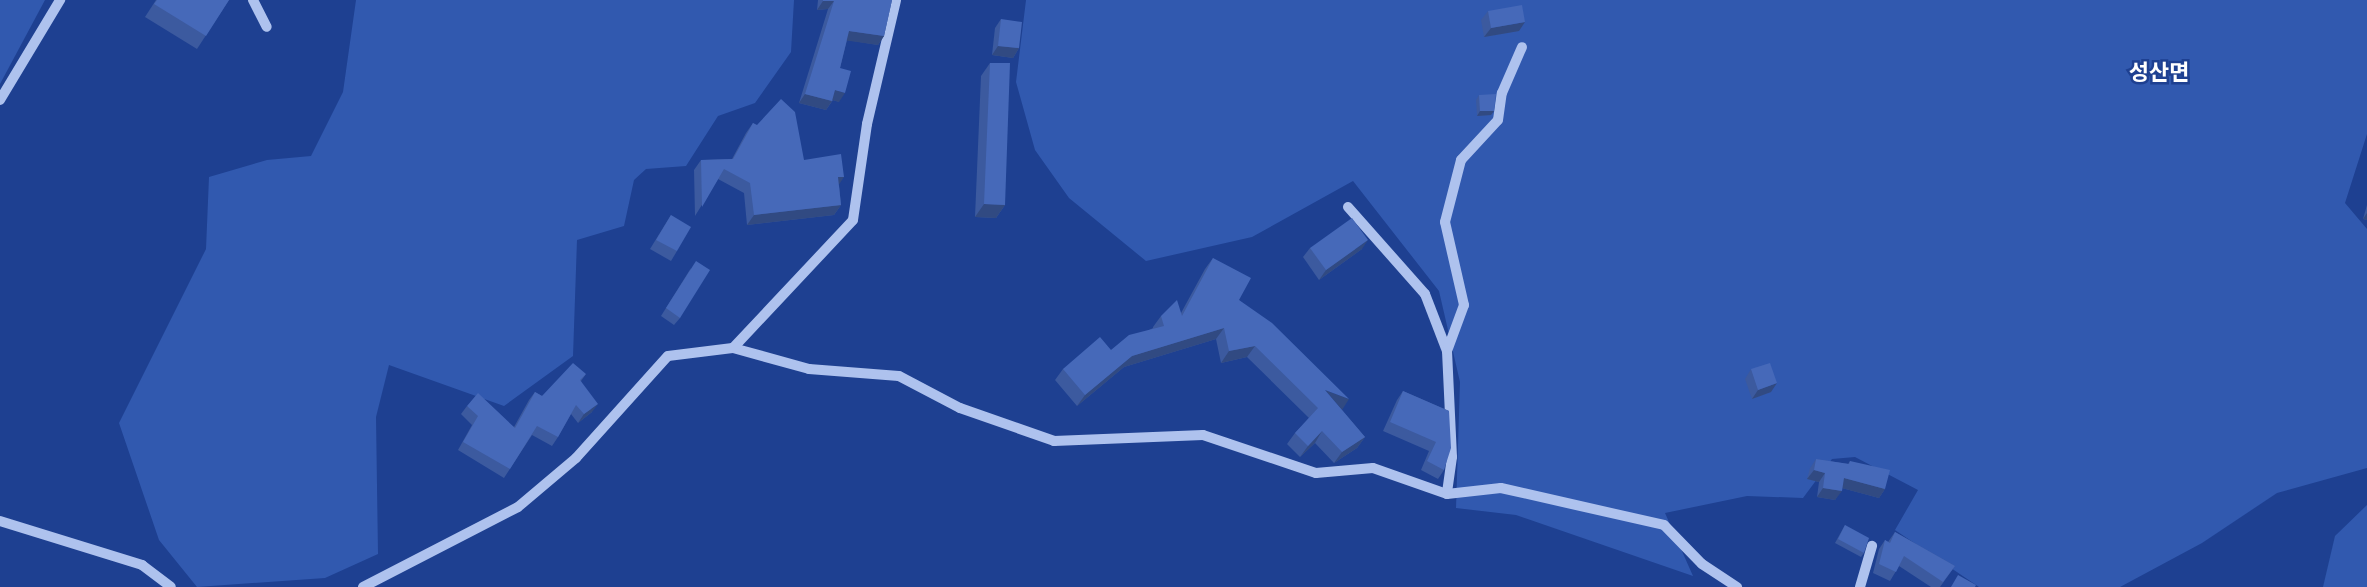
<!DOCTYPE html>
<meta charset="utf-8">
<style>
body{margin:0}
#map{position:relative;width:2367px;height:587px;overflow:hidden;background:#1e4091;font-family:"Noto Sans","Noto Sans KR",sans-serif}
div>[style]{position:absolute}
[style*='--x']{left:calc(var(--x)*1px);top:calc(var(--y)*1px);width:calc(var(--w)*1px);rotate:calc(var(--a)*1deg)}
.green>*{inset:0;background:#3159af}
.minor>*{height:10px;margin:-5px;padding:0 5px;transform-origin:5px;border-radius:5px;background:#aec2ee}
.wall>*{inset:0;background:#3c5a9f}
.shaded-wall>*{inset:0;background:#314a82}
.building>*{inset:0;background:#4669b9}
span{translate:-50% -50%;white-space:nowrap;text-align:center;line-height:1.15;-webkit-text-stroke:5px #1e4091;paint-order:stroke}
.district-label{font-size:22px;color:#fff;font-weight:700}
</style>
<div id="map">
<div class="green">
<div style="clip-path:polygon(0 0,45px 0,0 84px)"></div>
<div style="clip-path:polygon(356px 0,794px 0,791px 52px,755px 103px,718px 116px,686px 166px,646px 169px,634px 180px,624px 226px,577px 240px,573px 356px,504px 406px,389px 365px,376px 417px,378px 554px,325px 578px,197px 587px,159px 540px,119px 423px,206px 249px,209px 177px,267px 160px,311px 156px,343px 92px)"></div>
<div style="clip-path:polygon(1026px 0,2367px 0,2367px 134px,2345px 203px,2367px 229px,2367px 468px,2277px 493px,2202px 543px,2120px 587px,1979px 587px,1895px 530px,1918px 490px,1855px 457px,1832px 459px,1803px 498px,1747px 496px,1665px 513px,1693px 576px,1516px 515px,1456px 508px,1460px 382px,1439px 291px,1353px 181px,1252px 237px,1146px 261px,1069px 198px,1035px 150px,1016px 82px)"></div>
<div style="clip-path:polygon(2367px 505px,2367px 587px,2323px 587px,2335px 536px)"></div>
</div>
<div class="minor">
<div style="--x:253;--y:0;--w:30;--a:63"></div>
<div style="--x:0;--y:100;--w:117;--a:-59"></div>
<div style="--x:1348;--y:207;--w:116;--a:48.5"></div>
<div style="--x:1425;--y:294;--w:61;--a:68.9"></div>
<div style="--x:1447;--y:351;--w:106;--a:87.3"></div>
<div style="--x:1452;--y:457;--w:37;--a:98"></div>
<div style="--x:733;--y:348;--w:79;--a:15.4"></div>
<div style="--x:809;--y:369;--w:90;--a:4.4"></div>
<div style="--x:899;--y:376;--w:69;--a:27.7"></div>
<div style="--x:960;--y:408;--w:100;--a:19.3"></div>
<div style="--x:1054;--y:441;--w:149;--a:-2.3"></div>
<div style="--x:1203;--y:435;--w:119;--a:18.6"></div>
<div style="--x:1316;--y:473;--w:57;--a:-5"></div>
<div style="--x:1373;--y:468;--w:78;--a:19.4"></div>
<div style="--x:1447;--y:494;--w:54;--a:-6.3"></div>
<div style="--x:1501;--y:488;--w:167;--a:12.8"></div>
<div style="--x:1664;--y:525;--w:54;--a:45.7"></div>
<div style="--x:1702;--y:564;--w:42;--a:33.3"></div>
<div style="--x:1447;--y:351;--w:49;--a:-69.7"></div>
<div style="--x:1464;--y:305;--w:85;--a:-102.9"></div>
<div style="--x:1445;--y:222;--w:64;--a:-75.5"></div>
<div style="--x:1461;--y:160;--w:54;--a:-47.2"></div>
<div style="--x:1498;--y:120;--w:27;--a:-82"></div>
<div style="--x:1502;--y:93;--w:50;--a:-66.5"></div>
<div style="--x:0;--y:521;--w:149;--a:17.2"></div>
<div style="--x:142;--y:565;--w:36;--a:37"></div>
<div style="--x:363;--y:587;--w:174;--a:-27.3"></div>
<div style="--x:518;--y:507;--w:76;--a:-40.2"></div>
<div style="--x:576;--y:458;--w:137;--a:-48"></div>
<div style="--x:668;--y:356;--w:65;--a:-7"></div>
<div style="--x:733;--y:348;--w:175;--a:-46.8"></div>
<div style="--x:853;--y:220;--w:97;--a:-81.7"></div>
<div style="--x:867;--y:124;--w:127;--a:-76.8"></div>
<div style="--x:1860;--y:587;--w:43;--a:-73.7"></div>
</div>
<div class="wall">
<div style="clip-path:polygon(156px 0,229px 0,197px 49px,145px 17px)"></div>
<div style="clip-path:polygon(818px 0,892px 0,884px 36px,878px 45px,847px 40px,840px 68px,839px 102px,833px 100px,826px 110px,799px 103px,828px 9px,817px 10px)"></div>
<div style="clip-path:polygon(1488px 11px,1519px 31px,1484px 37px,1481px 20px)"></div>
<div style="clip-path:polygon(1001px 19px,1019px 48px,1013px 58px,992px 55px,995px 28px)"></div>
<div style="clip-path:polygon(990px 63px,1005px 205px,996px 218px,975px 217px,981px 76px)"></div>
<div style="clip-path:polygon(1479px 95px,1491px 115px,1477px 116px,1476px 100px)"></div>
<div style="clip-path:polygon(753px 123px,839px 185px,841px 205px,834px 215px,747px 225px,744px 193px,718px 179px,695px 216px,694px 170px,701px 160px,732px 159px,746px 133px)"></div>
<div style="clip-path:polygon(2367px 205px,2367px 220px,2363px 219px)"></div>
<div style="clip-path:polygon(671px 215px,677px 251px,671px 261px,650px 249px)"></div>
<div style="clip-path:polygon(1310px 248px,1362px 249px,1319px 280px,1303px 257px)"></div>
<div style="clip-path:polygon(1213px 258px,1239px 300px,1342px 410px,1365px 437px,1357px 448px,1334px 463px,1315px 443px,1300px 457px,1287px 444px,1295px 433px,1309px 418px,1247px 357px,1221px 363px,1216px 339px,1124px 367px,1077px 406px,1055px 380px,1063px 369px,1111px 350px,1153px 328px,1153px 327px,1161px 316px,1181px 313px,1205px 269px)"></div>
<div style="clip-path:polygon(691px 268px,680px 318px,674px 325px,661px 316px)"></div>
<div style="clip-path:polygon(1751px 369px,1771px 392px,1752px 399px,1745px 379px)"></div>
<div style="clip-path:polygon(586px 374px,581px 381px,592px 412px,578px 423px,571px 414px,558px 437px,552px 446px,532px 435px,504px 478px,458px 450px,472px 425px,461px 414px,467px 406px,514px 427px,529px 400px,535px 392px,542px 396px)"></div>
<div style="clip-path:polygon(1403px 391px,1449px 411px,1444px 470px,1438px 479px,1421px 470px,1429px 451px,1383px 431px,1397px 400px)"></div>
<div style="clip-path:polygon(1816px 459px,1848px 464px,1850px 461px,1885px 489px,1879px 498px,1842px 488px,1835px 500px,1817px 497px,1819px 482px,1807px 479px,1810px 468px)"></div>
<div style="clip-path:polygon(1845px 525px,1864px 553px,1861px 557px,1835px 543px)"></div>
<div style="clip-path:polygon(1895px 532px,1955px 566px,1940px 587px,1931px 587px,1899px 566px,1890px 581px,1873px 573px,1879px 549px,1885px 540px,1888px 542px)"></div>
</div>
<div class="shaded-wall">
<div style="clip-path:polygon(823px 1px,834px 1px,828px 9px,817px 10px)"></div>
<div style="clip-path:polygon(1525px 22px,1519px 31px,1484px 37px,1491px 28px)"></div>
<div style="clip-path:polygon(849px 31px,884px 36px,878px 45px,843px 40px)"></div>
<div style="clip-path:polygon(998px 46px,1019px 48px,1013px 58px,992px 55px)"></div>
<div style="clip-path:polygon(835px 90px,845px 93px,839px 102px,829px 99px)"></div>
<div style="clip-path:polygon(805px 94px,832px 101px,826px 110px,799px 103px)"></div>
<div style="clip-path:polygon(1480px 111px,1494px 111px,1491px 115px,1477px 116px)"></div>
<div style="clip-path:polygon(838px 177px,844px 177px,838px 186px)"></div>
<div style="clip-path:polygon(984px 204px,1005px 205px,996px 218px,975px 217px)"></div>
<div style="clip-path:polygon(841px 205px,834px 215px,747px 225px,754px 215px)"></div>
<div style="clip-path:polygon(2367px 213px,2367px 220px,2363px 219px)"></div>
<div style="clip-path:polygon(1368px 240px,1362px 249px,1319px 280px,1326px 270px)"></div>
<div style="clip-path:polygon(1224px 328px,1216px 339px,1124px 367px,1077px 406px,1085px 395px,1132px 356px)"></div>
<div style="clip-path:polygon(1255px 346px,1247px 357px,1221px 363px,1229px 351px)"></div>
<div style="clip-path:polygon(1777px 383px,1771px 392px,1752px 399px,1758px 390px)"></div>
<div style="clip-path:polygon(1325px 390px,1349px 399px,1342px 410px)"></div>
<div style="clip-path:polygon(598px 404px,592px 412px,578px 423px,584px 414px)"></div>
<div style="clip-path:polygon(1322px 431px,1315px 443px,1300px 457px,1308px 446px)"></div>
<div style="clip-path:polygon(1365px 437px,1357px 448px,1334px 463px,1342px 452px)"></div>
<div style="clip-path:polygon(1814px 470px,1825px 473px,1819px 482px,1807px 479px)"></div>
<div style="clip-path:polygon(1844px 478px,1885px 489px,1879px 498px,1838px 487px)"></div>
<div style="clip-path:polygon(1823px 488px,1842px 491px,1835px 500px,1817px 497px)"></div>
</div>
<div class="building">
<div style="clip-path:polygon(157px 0,229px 0,206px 36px,154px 4px)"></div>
<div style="clip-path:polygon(823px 0,892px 0,884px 36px,849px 31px,840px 68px,851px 71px,845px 93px,835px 90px,832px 101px,805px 94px,834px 1px,823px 1px)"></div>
<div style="clip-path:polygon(1522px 5px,1525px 22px,1491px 28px,1488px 11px)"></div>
<div style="clip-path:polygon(1001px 19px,1022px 22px,1019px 48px,998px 46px)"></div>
<div style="clip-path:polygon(990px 63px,1010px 63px,1005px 205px,984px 204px)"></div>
<div style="clip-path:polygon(1496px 94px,1494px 111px,1480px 111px,1479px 95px)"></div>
<div style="clip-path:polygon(781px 99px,795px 112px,804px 160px,841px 154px,844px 177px,838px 177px,841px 205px,754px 215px,750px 183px,724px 169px,702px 207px,701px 160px,733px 159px,753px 123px,757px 125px)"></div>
<div style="clip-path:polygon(671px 215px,691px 227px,677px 251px,656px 240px)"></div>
<div style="clip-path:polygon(1352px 218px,1368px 240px,1326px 270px,1310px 248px)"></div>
<div style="clip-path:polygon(1213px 258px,1251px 278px,1239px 300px,1272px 323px,1349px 399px,1325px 390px,1365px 437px,1342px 452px,1322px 431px,1308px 446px,1295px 433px,1318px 408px,1255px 346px,1229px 351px,1224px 328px,1132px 356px,1085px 395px,1063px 369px,1100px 337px,1111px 350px,1129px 335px,1164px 326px,1161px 316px,1177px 300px,1182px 316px)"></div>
<div style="clip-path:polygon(696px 261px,710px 270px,680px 318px,666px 308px)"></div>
<div style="clip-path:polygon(573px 363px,586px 374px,580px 380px,598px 404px,584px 414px,576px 405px,558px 437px,537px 426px,510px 469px,463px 442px,478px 416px,467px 406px,478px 393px,515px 428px,535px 392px,542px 396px)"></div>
<div style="clip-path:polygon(1770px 363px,1777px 383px,1758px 390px,1751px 369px)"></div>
<div style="clip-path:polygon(1403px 391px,1449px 411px,1451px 448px,1444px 470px,1427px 461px,1436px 442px,1390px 422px)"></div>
<div style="clip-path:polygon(1816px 459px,1849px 464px,1850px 461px,1890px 470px,1885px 489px,1844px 478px,1842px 491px,1823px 488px,1825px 473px,1814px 470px)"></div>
<div style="clip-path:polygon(1845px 525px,1869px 538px,1864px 553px,1838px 539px)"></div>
<div style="clip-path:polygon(1895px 532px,1955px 566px,1943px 582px,1904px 556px,1896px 572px,1879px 564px,1885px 540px,1890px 543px)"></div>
<div style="clip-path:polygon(1958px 575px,1976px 585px,1975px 587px,1951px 587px)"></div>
</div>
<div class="district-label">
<span style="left:2159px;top:72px">성산면</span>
</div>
</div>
